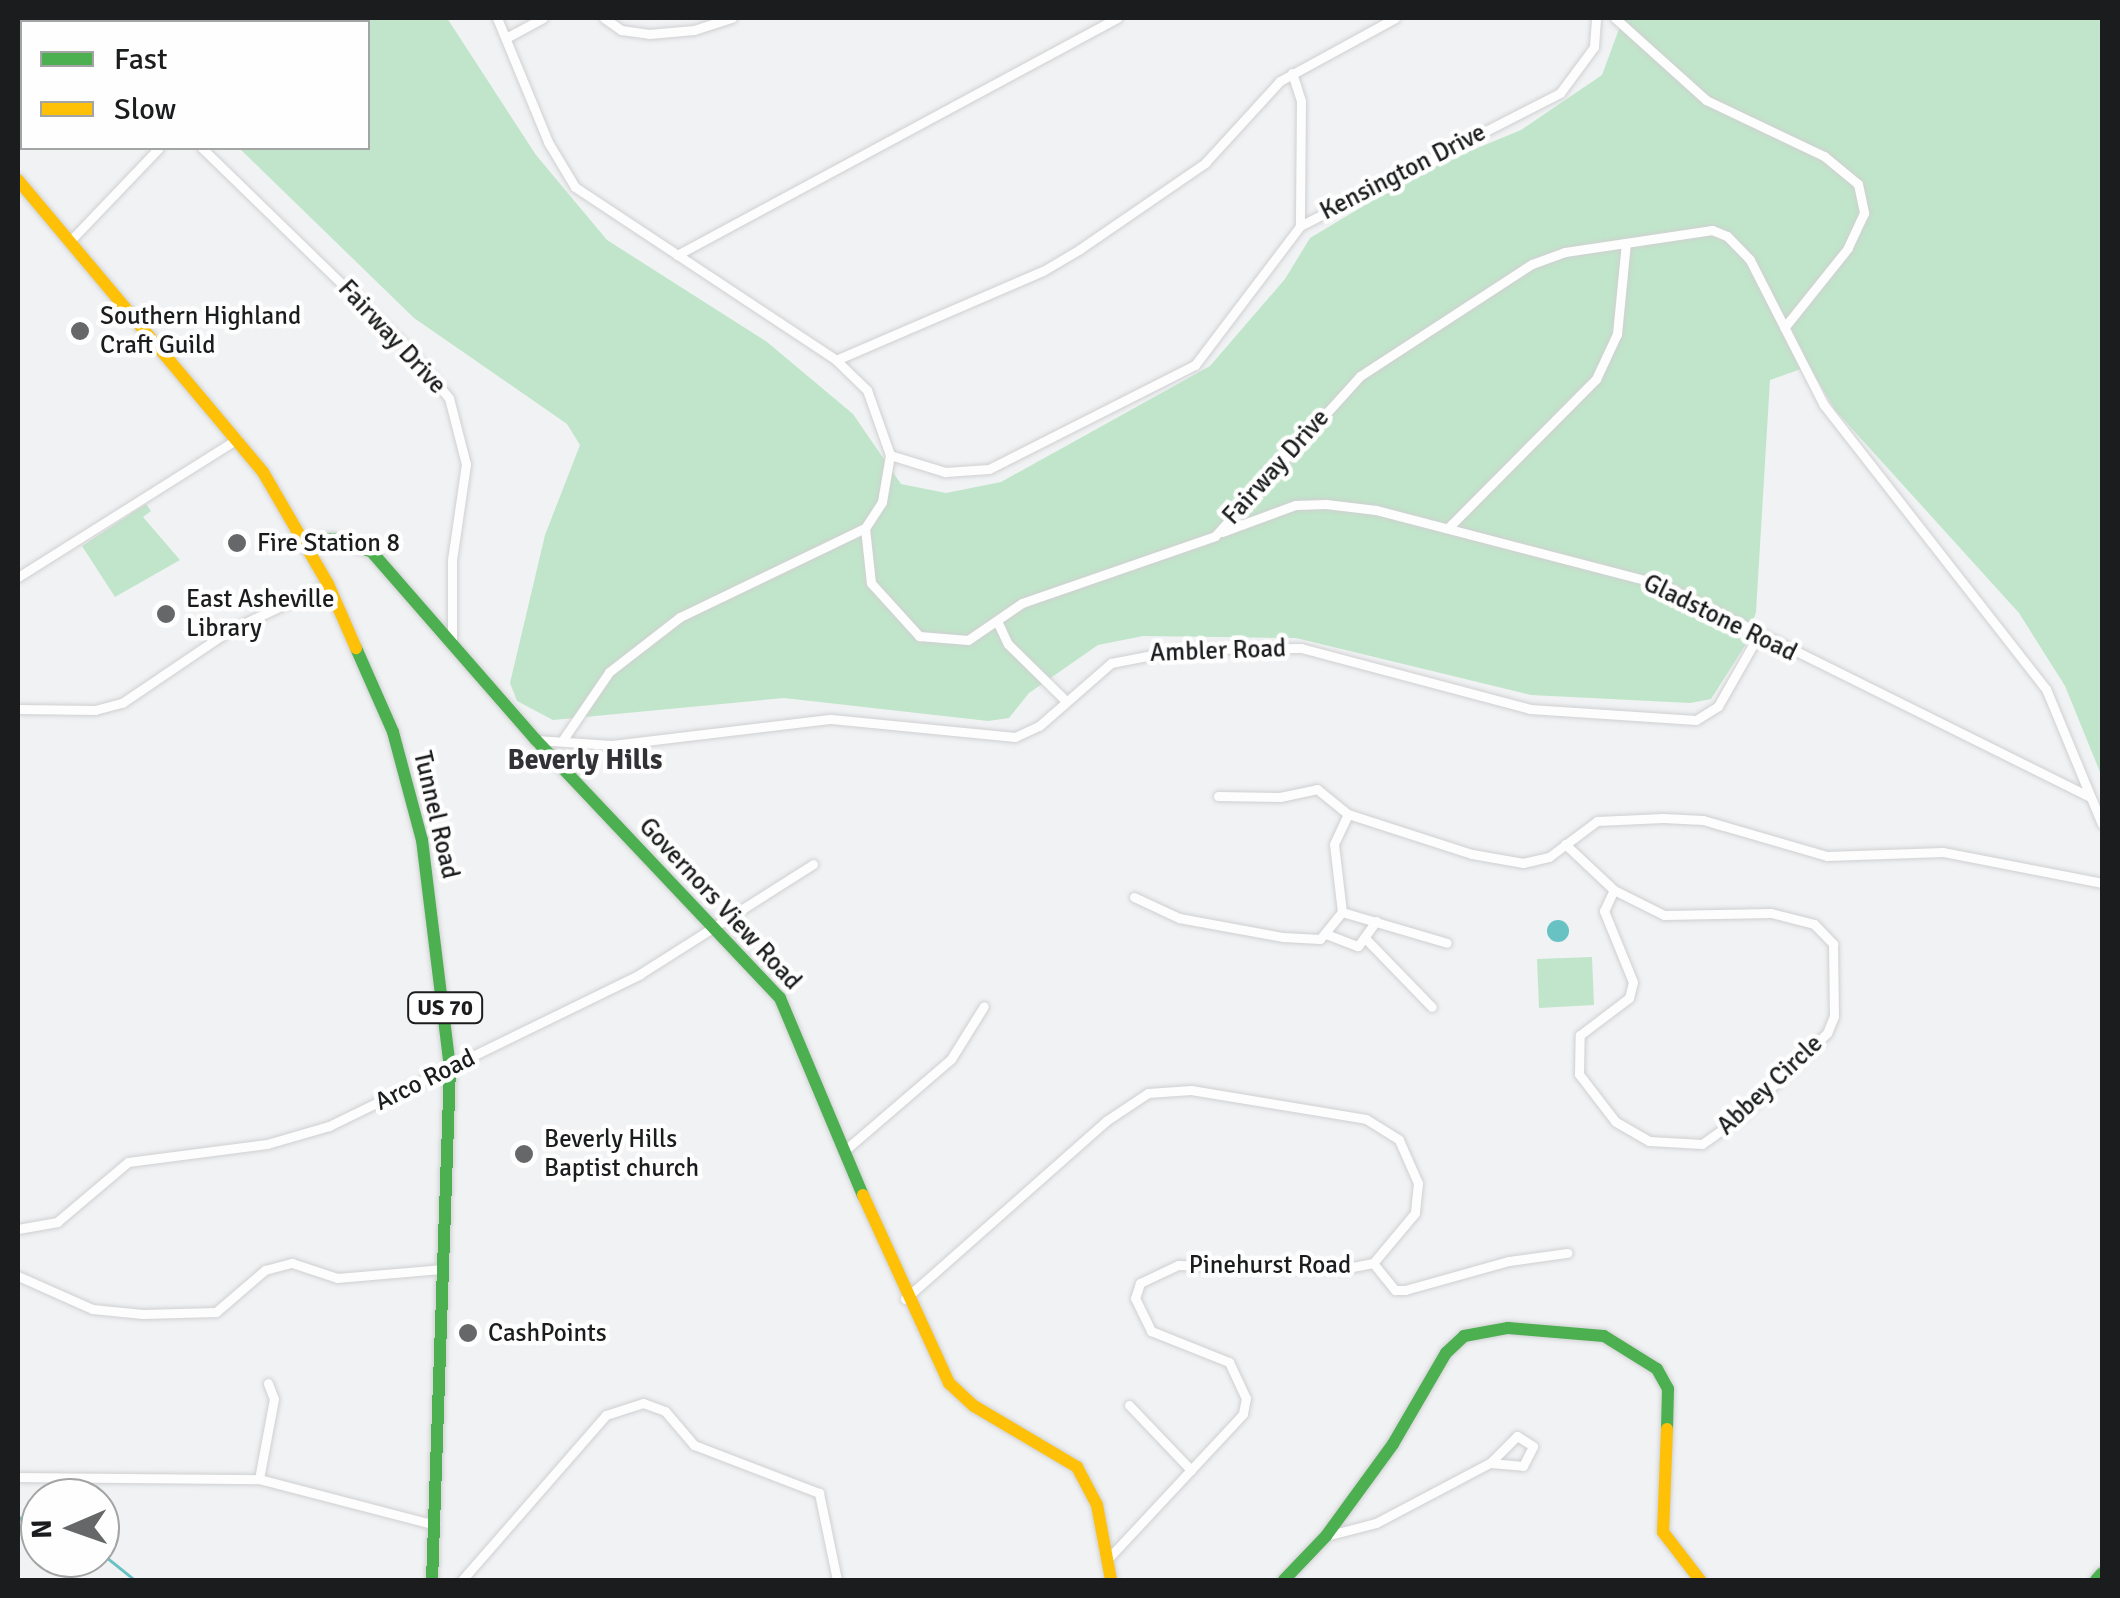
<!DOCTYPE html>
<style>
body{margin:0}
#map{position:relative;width:2120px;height:1598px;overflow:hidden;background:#f1f2f4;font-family:Signika,sans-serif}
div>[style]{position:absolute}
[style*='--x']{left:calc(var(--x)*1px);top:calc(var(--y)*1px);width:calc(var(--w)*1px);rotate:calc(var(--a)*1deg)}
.green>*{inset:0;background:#c1e5ca}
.water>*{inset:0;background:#68c2c3}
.round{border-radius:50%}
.stream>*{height:2.5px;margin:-1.25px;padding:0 1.25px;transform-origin:1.25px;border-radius:1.25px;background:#68c2c3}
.roads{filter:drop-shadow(0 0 2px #cfd0d1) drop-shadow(0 0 2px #cfd0d1)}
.street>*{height:9px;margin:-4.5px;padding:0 4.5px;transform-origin:4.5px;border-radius:4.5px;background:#fdfdfd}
.fast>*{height:12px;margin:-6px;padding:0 6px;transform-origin:6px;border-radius:6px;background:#4caf50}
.slow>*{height:12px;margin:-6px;padding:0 6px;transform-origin:6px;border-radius:6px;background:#ffc107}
.dots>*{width:28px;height:28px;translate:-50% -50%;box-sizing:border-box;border:5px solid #fefefe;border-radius:50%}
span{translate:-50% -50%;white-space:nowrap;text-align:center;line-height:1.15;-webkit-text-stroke:9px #fefefe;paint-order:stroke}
.shield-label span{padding:2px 8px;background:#fefefe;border:2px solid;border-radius:8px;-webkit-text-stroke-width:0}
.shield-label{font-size:22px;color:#1b1c1d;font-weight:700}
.street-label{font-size:25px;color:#1b1c1d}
.poi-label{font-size:25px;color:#1b1c1d}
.left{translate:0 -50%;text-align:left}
.neighbourhood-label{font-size:28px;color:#323236;font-weight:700}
.frame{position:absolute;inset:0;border:20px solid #1b1c1d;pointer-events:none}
.legend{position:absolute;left:20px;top:20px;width:350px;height:130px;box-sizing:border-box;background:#fefefe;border:2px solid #a3a4a4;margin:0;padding:12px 18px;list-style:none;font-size:30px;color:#1b1c1d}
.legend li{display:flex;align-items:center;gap:20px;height:50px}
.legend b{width:50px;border:2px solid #a3a4a4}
.north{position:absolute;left:20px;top:1478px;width:100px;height:100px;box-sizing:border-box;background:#fefefe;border:2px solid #a3a4a4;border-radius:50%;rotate:268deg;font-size:28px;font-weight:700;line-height:40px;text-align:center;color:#1b1c1d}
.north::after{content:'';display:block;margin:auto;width:35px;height:45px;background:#666768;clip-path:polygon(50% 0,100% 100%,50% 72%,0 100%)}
</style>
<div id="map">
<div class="green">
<div style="clip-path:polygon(209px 18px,447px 18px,536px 155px,607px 240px,767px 342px,853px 414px,901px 484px,946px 493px,1001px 482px,1210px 366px,1285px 279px,1310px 238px,1422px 171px,1521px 130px,1602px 75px,1623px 18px,2101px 18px,2102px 777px,2065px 686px,2019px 613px,1835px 410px,1809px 366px,1770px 380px,1756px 612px,1746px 644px,1711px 699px,1690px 703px,1531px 695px,1296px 638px,1143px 636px,1098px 645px,1029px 693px,1009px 718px,988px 721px,784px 698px,553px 720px,517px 701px,510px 683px,545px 535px,580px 445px,567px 424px,414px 318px,239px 148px,368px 148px,368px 22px,209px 22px)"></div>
<div style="clip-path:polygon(146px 504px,151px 511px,143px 517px,180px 560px,115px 597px,82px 546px)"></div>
<div style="clip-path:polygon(1592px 957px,1594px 1005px,1539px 1008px,1537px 959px)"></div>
</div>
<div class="water">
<div class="round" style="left:1547px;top:920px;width:22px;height:22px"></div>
</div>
<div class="stream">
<div style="--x:18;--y:1516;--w:31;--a:45"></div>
<div style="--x:100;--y:1552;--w:45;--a:38.7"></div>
</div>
<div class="roads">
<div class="street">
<div style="--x:189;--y:18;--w:4;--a:90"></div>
<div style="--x:497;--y:18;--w:134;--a:67.6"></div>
<div style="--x:548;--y:142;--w:52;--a:59"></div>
<div style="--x:575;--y:187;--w:313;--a:33.5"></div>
<div style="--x:836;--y:360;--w:43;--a:44.1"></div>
<div style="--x:867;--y:390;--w:69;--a:70.5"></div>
<div style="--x:890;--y:455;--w:48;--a:99.7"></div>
<div style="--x:882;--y:502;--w:31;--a:123"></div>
<div style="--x:865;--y:528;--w:55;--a:83.8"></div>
<div style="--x:871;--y:583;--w:72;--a:47.8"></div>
<div style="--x:919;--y:636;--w:49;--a:4.7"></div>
<div style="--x:968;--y:640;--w:65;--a:-34.4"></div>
<div style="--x:1022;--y:603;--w:204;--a:-19.1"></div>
<div style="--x:1215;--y:536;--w:216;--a:-47.8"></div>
<div style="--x:1360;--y:376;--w:205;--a:-33.1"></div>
<div style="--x:1532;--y:264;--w:35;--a:-20"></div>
<div style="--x:1565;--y:252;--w:149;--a:-8.5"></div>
<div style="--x:1712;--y:230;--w:16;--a:22"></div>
<div style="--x:1727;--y:236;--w:33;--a:46"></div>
<div style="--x:1750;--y:260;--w:163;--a:63"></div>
<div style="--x:1824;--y:405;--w:360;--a:52"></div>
<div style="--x:2046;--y:689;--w:146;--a:67.5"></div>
<div style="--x:604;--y:18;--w:21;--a:35"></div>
<div style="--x:621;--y:30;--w:28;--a:8"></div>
<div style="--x:649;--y:34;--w:45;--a:-5.1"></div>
<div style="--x:694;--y:30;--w:40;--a:-18"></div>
<div style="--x:1615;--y:18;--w:122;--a:42"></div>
<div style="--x:1706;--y:100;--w:131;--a:25.4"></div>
<div style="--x:1824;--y:156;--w:44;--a:39.5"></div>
<div style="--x:1858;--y:184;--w:30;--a:78"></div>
<div style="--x:1864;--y:213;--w:38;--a:115"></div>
<div style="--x:1848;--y:248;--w:102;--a:128.7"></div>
<div style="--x:65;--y:22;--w:4;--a:-63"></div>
<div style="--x:18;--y:33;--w:7;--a:56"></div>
<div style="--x:506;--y:38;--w:42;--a:-28.4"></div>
<div style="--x:1292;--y:73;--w:29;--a:72"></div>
<div style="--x:1301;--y:101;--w:125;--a:90.5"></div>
<div style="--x:18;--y:123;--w:12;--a:-70"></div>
<div style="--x:202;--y:148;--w:289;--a:44.2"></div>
<div style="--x:409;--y:349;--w:63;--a:50.8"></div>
<div style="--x:449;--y:398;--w:68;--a:75.6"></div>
<div style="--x:466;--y:464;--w:97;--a:98.3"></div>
<div style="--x:452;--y:560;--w:79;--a:90"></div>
<div style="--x:71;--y:240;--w:127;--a:-46.3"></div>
<div style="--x:677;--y:255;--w:500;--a:-28.3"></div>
<div style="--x:836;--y:360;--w:225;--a:-23.3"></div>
<div style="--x:1043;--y:271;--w:43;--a:-30.7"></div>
<div style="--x:1080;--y:249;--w:152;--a:-34.5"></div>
<div style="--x:1205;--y:163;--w:111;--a:-47.6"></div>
<div style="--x:1280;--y:81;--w:131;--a:-28.7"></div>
<div style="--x:890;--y:455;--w:58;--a:17.2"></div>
<div style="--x:945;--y:472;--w:44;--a:-3.9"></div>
<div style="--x:989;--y:469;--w:231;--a:-26.8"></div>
<div style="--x:1195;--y:365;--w:174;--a:-52.9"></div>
<div style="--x:1300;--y:226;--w:292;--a:-27.1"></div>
<div style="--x:1560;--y:93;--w:57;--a:-53.5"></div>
<div style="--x:1594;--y:47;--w:29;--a:-86"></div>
<div style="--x:1448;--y:528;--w:210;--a:-45.2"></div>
<div style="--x:1596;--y:379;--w:50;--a:-65"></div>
<div style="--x:1617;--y:334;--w:91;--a:-84.4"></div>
<div style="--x:1222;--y:532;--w:78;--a:-20.3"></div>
<div style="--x:1295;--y:505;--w:31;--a:-2"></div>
<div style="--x:1326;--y:504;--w:50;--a:6.8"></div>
<div style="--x:1376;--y:510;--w:294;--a:14.6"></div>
<div style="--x:1661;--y:584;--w:478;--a:26.4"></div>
<div style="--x:18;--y:577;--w:259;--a:-32.2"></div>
<div style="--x:998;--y:623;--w:23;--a:65"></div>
<div style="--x:1008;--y:644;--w:81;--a:44.5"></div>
<div style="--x:18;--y:709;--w:77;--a:0.7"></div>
<div style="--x:95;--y:710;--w:28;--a:-15"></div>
<div style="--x:122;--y:703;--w:130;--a:-34.1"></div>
<div style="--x:230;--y:630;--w:108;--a:-25.1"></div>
<div style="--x:536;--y:740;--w:76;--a:3.8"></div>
<div style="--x:612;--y:745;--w:221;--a:-6.8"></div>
<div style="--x:831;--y:719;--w:185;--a:5.6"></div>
<div style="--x:1015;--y:737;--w:26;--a:-25"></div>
<div style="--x:1039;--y:726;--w:96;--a:-41.2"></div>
<div style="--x:1111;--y:663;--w:73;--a:-11"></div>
<div style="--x:1183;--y:649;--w:118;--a:-0.5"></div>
<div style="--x:1301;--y:648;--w:237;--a:14.9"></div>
<div style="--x:1530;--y:709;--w:166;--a:3.8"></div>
<div style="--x:1696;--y:720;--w:26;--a:-32"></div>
<div style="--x:1718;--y:706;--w:81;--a:-60.3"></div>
<div style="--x:562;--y:741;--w:83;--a:-55.7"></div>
<div style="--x:609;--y:672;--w:90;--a:-37.8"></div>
<div style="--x:680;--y:617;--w:205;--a:-25.7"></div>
<div style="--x:1218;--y:796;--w:62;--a:0.9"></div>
<div style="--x:1280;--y:797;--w:38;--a:-12"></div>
<div style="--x:1317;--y:789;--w:40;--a:39"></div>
<div style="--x:1348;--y:814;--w:130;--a:17.9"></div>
<div style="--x:1472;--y:854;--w:52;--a:10"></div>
<div style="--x:1523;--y:863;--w:27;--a:-13"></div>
<div style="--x:1549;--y:857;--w:60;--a:-36.9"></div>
<div style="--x:1597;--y:821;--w:66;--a:-2.6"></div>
<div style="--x:1663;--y:818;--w:40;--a:2.9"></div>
<div style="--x:1703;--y:820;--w:129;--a:16.2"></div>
<div style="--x:1827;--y:856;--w:116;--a:-2"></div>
<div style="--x:1943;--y:852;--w:162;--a:11"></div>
<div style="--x:1348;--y:814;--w:33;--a:115"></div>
<div style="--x:1334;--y:844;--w:68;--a:83.3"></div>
<div style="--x:1342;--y:912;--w:109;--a:16.4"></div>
<div style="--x:1565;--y:844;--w:67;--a:43.2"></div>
<div style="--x:1614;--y:890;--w:56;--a:26.6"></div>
<div style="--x:1664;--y:915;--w:107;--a:-1.1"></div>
<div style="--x:1771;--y:913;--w:44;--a:14.3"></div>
<div style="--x:1814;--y:924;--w:28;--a:46"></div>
<div style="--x:1833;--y:944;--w:72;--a:89.2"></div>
<div style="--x:1834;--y:1016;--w:18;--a:112"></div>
<div style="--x:1827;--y:1033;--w:117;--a:135.7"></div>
<div style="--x:1743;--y:1115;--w:50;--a:144.7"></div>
<div style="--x:1702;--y:1144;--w:53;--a:-176.8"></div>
<div style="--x:1649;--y:1141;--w:39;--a:-150"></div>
<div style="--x:1615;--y:1121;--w:59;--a:-127.5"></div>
<div style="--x:1579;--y:1074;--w:39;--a:-89"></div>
<div style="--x:1580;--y:1035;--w:61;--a:-37.1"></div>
<div style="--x:1629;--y:998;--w:16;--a:-76"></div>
<div style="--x:1633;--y:982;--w:77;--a:-112.2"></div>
<div style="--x:1604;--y:911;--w:23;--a:-65"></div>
<div style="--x:1134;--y:897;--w:50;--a:25"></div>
<div style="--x:1179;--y:918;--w:106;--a:10.4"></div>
<div style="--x:1283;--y:937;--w:37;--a:3"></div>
<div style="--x:1320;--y:939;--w:35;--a:-51"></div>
<div style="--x:1326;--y:934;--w:34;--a:21"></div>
<div style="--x:1358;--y:946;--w:31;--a:-54"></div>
<div style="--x:1367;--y:940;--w:93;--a:45.9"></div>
<div style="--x:844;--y:1151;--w:141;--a:-40.7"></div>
<div style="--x:951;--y:1059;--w:62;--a:-58.1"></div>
<div style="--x:18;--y:1229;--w:40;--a:-10"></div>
<div style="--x:57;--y:1222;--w:93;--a:-40.2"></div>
<div style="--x:128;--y:1162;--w:140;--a:-7.4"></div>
<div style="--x:267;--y:1144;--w:65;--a:-16.2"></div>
<div style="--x:329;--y:1126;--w:346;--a:-26"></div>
<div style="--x:640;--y:974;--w:205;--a:-32.4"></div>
<div style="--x:1373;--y:1263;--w:35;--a:51"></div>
<div style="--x:1395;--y:1290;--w:10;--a:0"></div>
<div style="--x:1405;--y:1290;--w:108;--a:-15.6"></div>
<div style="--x:1509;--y:1261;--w:59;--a:-7.9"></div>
<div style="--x:18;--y:1276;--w:81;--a:24"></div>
<div style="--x:92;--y:1309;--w:51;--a:5.6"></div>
<div style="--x:143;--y:1314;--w:73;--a:-1.6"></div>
<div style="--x:216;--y:1312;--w:65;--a:-40.6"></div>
<div style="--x:265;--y:1270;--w:28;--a:-15"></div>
<div style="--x:292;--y:1263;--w:47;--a:18.4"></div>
<div style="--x:337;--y:1278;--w:104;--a:-4.9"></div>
<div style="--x:905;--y:1299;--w:268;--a:-41.5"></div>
<div style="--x:1106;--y:1121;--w:50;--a:-33.7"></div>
<div style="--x:1148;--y:1093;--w:43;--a:-4"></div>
<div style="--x:1191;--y:1090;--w:177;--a:9.4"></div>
<div style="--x:1366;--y:1119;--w:39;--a:32"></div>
<div style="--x:1399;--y:1140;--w:47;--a:66.2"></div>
<div style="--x:1418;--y:1183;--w:30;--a:96"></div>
<div style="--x:1415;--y:1213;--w:65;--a:130"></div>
<div style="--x:1373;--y:1263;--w:33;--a:169"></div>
<div style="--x:1341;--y:1269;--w:163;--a:-178.6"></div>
<div style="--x:1178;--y:1265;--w:42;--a:154.7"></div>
<div style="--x:1140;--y:1283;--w:16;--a:108"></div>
<div style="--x:1135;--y:1298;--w:37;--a:64"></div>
<div style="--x:1151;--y:1331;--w:84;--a:21.7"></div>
<div style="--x:1229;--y:1362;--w:40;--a:65"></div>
<div style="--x:1246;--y:1398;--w:16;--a:101"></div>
<div style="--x:1243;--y:1414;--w:200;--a:133"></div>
<div style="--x:1129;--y:1405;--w:90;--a:46.4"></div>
<div style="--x:18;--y:1477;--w:241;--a:0.5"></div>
<div style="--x:259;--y:1479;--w:182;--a:14.6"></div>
<div style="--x:259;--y:1479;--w:81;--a:-79.4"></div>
<div style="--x:274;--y:1399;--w:17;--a:-111"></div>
<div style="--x:1326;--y:1536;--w:52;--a:-14.6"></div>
<div style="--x:1376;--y:1523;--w:129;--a:-27.8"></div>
<div style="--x:1490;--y:1463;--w:33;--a:5"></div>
<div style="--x:1523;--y:1466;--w:22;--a:-63"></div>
<div style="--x:1533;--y:1446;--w:19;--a:-148"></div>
<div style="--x:1517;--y:1436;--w:38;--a:135"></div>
<div style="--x:462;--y:1580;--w:219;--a:-48.9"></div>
<div style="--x:606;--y:1415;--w:39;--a:-18"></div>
<div style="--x:643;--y:1403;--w:23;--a:20"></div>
<div style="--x:665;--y:1411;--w:45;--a:49.5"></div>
<div style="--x:694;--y:1445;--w:134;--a:21"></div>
<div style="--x:819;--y:1493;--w:89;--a:78.3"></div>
</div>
<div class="fast">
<div style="--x:305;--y:540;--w:28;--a:-2"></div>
<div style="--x:333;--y:539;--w:40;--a:18"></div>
<div style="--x:371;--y:551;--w:251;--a:48.9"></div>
<div style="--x:536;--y:740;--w:355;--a:46.6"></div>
<div style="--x:780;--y:998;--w:214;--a:67.2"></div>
<div style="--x:356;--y:648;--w:92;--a:66.2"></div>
<div style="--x:393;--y:732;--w:112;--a:75"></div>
<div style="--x:422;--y:840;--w:230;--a:83"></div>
<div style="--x:450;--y:1068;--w:512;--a:92.01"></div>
<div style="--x:1284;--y:1580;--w:61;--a:-46.3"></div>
<div style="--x:1326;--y:1536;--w:114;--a:-53.9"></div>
<div style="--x:1393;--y:1444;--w:105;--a:-59.8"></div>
<div style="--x:1446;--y:1353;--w:25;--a:-43"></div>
<div style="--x:1464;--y:1336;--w:45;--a:-10.3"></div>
<div style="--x:1508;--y:1328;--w:96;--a:4.8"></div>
<div style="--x:1604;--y:1336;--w:62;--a:31.9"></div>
<div style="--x:1657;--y:1369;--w:23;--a:61"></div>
<div style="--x:1668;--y:1389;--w:40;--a:91.4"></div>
<div style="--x:2096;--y:1580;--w:9;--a:-49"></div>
</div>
<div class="slow">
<div style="--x:18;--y:180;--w:381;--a:50"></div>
<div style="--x:263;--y:472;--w:129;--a:59.9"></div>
<div style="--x:328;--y:584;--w:70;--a:66.4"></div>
<div style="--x:863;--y:1195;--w:207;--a:65.4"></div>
<div style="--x:949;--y:1383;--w:34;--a:43"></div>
<div style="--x:974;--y:1406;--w:120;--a:30.6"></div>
<div style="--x:1077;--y:1467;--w:43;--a:62.2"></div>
<div style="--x:1097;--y:1505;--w:76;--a:79.4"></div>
<div style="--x:1667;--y:1429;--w:103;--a:92.2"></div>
<div style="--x:1663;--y:1532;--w:61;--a:52.4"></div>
</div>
</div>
<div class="dots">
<div style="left:80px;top:331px;background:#666768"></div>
<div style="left:237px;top:543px;background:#666768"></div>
<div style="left:166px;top:614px;background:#666768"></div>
<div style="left:524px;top:1154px;background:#666768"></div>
<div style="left:468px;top:1333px;background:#666768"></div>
</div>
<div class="shield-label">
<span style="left:445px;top:1008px">US 70</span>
</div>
<div class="street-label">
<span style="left:1403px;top:172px;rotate:-27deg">Kensington Drive</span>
<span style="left:392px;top:337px;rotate:47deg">Fairway Drive</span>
<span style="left:1276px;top:467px;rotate:-48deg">Fairway Drive</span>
<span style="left:1720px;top:618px;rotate:26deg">Gladstone Road</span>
<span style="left:1218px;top:651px;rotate:-2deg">Ambler Road</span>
<span style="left:436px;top:815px;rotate:77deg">Tunnel Road</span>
<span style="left:720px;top:904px;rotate:47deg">Governors View Road</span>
<span style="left:425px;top:1080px;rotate:-26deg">Arco Road</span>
<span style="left:1770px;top:1085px;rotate:-43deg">Abbey Circle</span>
<span style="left:1270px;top:1265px">Pinehurst Road</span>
</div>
<div class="poi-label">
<span class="left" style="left:100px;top:331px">Southern Highland<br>Craft Guild</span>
<span class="left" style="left:257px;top:543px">Fire Station 8</span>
<span class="left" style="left:186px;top:614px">East Asheville<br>Library</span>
<span class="left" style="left:544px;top:1154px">Beverly Hills<br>Baptist church</span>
<span class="left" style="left:488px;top:1333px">CashPoints</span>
</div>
<div class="neighbourhood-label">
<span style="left:585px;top:760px">Beverly Hills</span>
</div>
<div class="frame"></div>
<ul class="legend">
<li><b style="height:12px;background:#4caf50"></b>Fast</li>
<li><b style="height:12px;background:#ffc107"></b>Slow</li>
</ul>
<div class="north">N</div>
</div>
